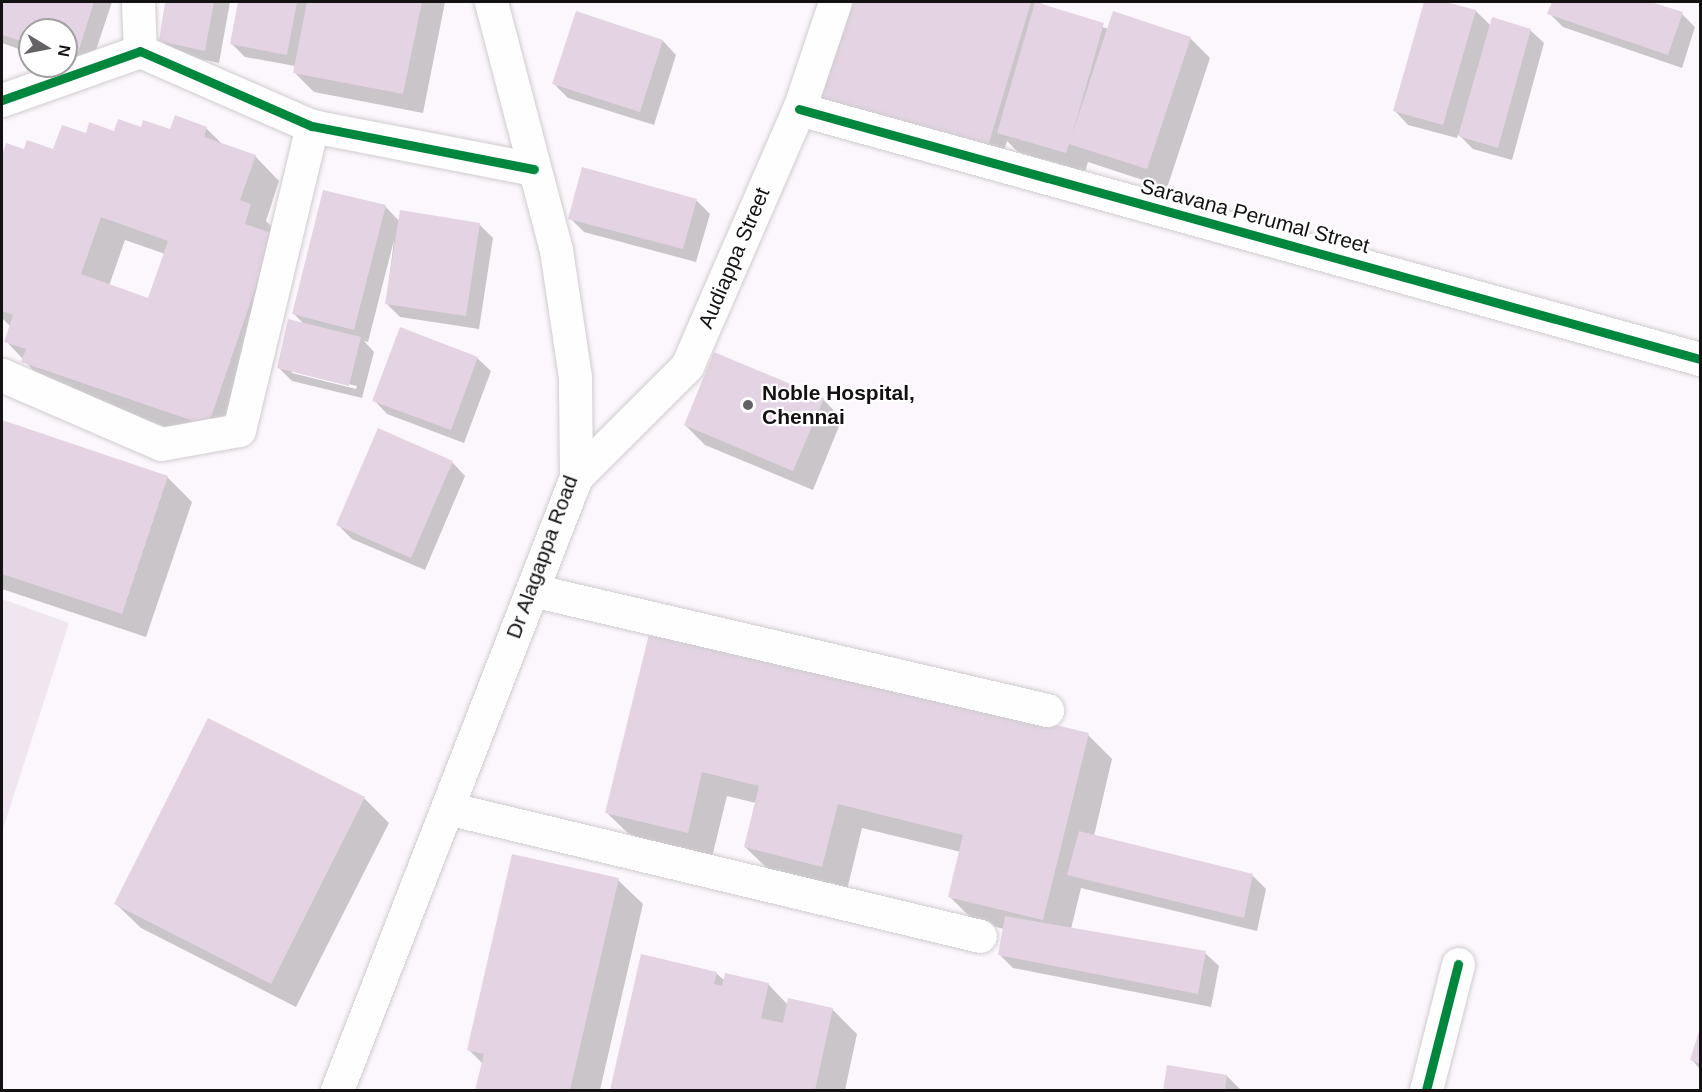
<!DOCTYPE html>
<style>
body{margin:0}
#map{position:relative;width:1702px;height:1092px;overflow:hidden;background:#fcf7fc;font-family:Arial,sans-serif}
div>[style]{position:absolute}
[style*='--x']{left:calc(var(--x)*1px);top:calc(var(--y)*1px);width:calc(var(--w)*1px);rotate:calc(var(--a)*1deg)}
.built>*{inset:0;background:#efe6ef}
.shadow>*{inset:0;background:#0003}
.building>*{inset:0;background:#e4d4e3}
.roads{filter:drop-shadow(0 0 2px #cfcccf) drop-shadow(0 0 2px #cfcccf)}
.minor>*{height:33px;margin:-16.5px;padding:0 16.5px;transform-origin:16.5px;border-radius:16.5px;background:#fffeff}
.major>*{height:33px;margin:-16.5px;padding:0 16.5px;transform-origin:16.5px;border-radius:16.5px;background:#fffeff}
.cycleway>*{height:9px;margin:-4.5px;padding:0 4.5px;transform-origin:4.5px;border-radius:4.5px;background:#00873e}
.dots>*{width:16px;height:16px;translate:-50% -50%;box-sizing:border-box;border:3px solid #fff;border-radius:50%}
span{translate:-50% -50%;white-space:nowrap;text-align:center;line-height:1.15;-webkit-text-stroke:4.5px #fff;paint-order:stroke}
.street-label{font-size:21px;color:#141113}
.poi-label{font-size:21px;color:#141113;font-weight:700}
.left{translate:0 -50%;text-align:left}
.frame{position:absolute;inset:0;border:3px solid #141113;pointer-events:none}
.north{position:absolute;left:18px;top:18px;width:60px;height:60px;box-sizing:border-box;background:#fff;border:2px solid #a1a0a1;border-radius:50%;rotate:100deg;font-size:16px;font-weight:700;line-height:24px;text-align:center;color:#141113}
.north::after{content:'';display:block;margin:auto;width:21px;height:27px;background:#656265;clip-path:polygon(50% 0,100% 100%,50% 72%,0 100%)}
</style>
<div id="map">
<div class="built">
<div style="clip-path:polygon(2px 599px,69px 623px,2px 832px)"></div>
</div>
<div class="shadow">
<div style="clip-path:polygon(2px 2px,112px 2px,89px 71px,66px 64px,66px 30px,30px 30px,30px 53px,2px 43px)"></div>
<div style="clip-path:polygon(166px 2px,230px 2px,219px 63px,175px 54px,161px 40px)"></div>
<div style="clip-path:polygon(239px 2px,445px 2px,423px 113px,314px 92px,294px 72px,295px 66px,245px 57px,231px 43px)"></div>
<div style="clip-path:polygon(841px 2px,1037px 2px,1108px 29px,1190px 38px,1210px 58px,1167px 188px,1088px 162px,1085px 172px,1018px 152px,1007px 141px,999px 166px)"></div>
<div style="clip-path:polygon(1425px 2px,1476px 11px,1491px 26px,1530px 30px,1544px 43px,1512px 160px,1473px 149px,1458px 134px,1457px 138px,1408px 125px,1395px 111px)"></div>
<div style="clip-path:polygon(1553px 2px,1647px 2px,1682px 14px,1695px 27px,1682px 68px,1563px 27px,1549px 13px)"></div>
<div style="clip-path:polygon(663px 41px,676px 55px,654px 125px,568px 98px,554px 84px)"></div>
<div style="clip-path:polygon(evenodd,206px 128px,223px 145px,255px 156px,279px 181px,266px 221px,275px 230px,273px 236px,298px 260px,232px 450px,48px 386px,6px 341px,11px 327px,2px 318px,2px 160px,7px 144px,25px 151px,54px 151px,87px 135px,206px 128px,125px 240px,165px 254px,149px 300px,109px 286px,125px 240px)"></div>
<div style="clip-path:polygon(696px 200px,710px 214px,696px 262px,584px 232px,570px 218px)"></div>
<div style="clip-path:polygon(evenodd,385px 206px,399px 221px,480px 225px,493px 238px,479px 329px,400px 317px,386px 303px,394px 240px,368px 342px,364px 341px,374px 352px,362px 398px,292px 381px,278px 367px,304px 324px,294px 314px,385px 206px,292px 370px,357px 386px,356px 389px,292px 373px,292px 370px)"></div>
<div style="clip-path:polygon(477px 358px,491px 371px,464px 443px,387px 414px,374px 400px)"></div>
<div style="clip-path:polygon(823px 399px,842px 419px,813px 490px,705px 445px,685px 425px)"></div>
<div style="clip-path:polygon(2px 422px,167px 477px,192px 502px,146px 637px,2px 589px)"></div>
<div style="clip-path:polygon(452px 462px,465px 476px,425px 570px,352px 539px,338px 525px)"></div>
<div style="clip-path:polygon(652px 628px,1088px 735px,1112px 759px,1094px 836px,1252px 875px,1266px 889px,1257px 931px,1081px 888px,1071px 929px,1205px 953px,1219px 966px,1211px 1007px,1013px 968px,999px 954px,1004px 929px,974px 921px,950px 897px,961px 852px,862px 828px,847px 890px,770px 871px,745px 847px,756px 803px,727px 796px,712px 857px,632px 837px,607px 813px)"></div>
<div style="clip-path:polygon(209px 720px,365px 799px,389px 823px,296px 1007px,141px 928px,116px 904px)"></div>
<div style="clip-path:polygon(618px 880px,643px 904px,600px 1090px,477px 1090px,483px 1064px,469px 1050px)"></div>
<div style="clip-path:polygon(642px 956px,716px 973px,725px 981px,768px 984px,788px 1005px,790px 1000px,833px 1010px,857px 1034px,845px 1090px,612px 1090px)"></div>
<div style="clip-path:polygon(1700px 1031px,1700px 1069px,1692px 1060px)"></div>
<div style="clip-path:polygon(1169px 1067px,1227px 1076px,1241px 1090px,1165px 1090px)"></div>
</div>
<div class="building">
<div style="clip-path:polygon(2px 2px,94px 2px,76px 59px,66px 56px,66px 30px,30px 30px,30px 44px,2px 35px)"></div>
<div style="clip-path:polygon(165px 2px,214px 2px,205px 51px,159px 41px)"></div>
<div style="clip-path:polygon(238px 2px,297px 2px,287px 55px,230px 44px)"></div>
<div style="clip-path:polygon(307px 2px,422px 2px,403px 94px,293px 73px)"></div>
<div style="clip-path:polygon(840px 2px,1031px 2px,986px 153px,810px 105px)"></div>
<div style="clip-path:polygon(1035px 2px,1104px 23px,1072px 135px,1113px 11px,1191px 37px,1147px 169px,1069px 144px,1066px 153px,997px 133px)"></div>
<div style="clip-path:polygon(1424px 2px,1446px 2px,1476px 10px,1443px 125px,1393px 111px)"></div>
<div style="clip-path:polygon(1552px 2px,1651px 2px,1683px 12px,1668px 55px,1547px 14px)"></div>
<div style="clip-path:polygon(576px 11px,663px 40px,640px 112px,552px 84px)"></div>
<div style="clip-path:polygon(1492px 17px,1531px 29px,1498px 148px,1458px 136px)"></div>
<div style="clip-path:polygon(evenodd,175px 115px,207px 127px,204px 137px,256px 155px,240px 200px,251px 204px,245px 224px,274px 234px,208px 426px,21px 362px,26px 349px,4px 342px,13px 315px,2px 311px,2px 155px,6px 143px,24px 149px,27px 140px,53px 149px,62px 125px,86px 133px,89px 122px,114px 131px,118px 119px,141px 127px,143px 120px,170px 129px,175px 115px,101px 217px,168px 241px,148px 298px,81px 274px,101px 217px)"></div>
<div style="clip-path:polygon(582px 167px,697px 199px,683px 249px,568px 219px)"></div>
<div style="clip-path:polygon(323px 190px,386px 205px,354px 330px,292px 314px)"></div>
<div style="clip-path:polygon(400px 210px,480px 223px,466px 316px,385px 304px)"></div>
<div style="clip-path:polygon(288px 319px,361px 337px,349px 386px,277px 368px)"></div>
<div style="clip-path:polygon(400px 327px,478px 357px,451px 430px,372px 401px)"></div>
<div style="clip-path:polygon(714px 352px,824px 398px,793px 471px,684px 425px)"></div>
<div style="clip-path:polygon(2px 420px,168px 476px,122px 614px,2px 574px)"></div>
<div style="clip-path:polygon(378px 428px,453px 461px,411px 558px,336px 525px)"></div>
<div style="clip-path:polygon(651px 626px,1089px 733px,1043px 920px,948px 897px,963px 835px,838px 804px,822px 867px,744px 847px,759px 786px,702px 772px,688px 833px,605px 813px)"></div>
<div style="clip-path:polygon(208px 718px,365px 797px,271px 984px,114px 904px)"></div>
<div style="clip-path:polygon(1079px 831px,1253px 874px,1244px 918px,1067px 875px)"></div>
<div style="clip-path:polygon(512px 854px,619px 878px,570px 1090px,475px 1090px,484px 1054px,467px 1050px)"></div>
<div style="clip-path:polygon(1005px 916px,1206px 951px,1198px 994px,998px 955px)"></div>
<div style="clip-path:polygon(641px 954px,717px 972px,714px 984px,722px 986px,725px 973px,769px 983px,761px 1018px,783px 1023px,788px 998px,833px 1008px,815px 1090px,610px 1090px)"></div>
<div style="clip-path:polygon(1700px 1028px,1700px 1064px,1690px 1060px)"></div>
<div style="clip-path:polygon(1167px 1065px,1227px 1075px,1225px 1090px,1163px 1090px)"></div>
</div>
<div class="roads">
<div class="minor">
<div style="--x:138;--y:2;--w:49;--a:87.7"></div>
<div style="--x:2;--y:100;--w:146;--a:-19.5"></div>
<div style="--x:140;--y:51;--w:188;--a:23.6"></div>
<div style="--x:312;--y:126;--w:226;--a:11"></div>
<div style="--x:799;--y:109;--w:935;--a:15.51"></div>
<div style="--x:2;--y:375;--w:173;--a:23.5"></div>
<div style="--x:161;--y:444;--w:79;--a:-10.2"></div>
<div style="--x:239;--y:430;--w:313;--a:-76.5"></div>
<div style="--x:576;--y:477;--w:157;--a:-45"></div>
<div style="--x:687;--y:366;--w:280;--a:-66.5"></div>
<div style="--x:799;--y:109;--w:113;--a:-71.4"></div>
<div style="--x:532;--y:590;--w:529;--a:13.12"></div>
<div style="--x:447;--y:808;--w:548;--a:13.5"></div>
<div style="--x:1426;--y:1090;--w:130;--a:-75.7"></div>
</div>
<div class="major">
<div style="--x:337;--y:1090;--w:658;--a:-68.7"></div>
<div style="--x:576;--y:477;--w:100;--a:-90.6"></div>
<div style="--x:575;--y:377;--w:128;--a:-98.5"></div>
<div style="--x:556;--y:250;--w:256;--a:-104.7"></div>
</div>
</div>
<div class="cycleway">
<div style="--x:2;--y:100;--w:146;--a:-19.5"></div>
<div style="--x:140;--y:51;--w:188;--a:23.6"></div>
<div style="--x:312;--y:126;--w:226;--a:11"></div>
<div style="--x:799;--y:109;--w:935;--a:15.51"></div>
<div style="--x:1426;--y:1090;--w:130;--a:-75.7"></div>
</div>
<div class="dots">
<div style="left:748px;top:405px;background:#656265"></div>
</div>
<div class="street-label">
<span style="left:1255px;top:216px;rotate:15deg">Saravana Perumal Street</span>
<span style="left:734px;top:258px;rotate:-67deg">Audiappa Street</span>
<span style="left:542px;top:557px;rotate:-70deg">Dr Alagappa Road</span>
</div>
<div class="poi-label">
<span class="left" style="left:762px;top:405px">Noble Hospital,<br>Chennai</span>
</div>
<div class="frame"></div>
<div class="north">N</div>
</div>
